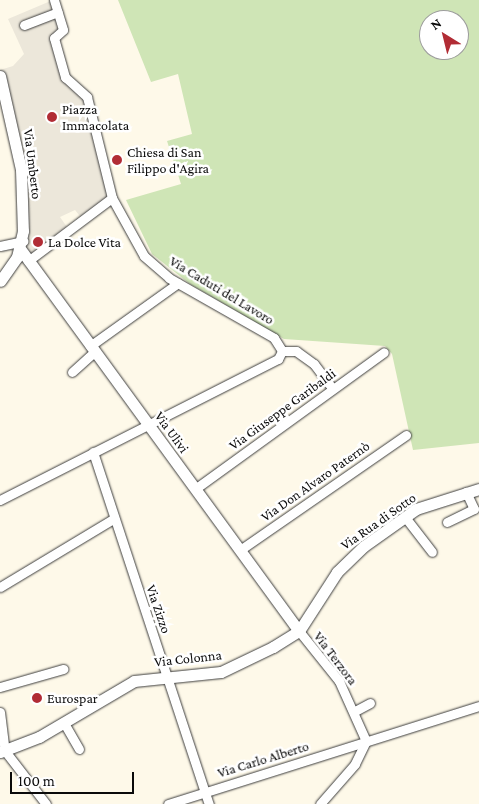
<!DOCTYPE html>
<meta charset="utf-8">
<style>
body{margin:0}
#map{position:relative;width:479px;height:804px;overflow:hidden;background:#fef9e9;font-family:"Crimson Pro",serif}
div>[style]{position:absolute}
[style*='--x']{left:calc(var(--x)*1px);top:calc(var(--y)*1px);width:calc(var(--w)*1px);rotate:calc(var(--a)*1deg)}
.green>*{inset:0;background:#cfe5b6}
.plaza>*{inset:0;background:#ece7da}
.roads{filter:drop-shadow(0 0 1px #3d3d3d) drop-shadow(0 0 1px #3d3d3d)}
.minor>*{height:9px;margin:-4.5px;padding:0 4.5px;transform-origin:4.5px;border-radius:4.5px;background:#fff}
.tertiary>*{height:11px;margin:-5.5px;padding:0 5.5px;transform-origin:5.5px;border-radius:5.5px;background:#fff}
.dots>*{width:14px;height:14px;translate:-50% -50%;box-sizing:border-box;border:2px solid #fff;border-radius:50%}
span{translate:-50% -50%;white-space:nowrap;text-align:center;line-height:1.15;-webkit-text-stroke:5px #fff;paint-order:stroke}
.poi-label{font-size:14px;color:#0a0a0a}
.left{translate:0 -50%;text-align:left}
.street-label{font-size:14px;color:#0a0a0a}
.north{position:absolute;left:419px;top:10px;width:50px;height:50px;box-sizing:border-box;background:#fff;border:1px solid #9d9d9d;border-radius:50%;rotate:324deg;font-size:14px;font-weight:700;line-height:20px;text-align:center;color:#0a0a0a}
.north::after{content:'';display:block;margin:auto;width:18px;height:22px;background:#b12c35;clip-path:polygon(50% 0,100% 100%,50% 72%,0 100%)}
.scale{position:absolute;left:10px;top:772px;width:124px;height:22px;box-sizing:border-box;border:2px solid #0a0a0a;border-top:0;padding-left:6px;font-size:15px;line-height:18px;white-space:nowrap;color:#0a0a0a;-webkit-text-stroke:4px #fff;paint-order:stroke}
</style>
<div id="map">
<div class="green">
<div style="clip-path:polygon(evenodd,118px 0,479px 0,479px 443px,413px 450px,392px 354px,385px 346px,284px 339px,190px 284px,152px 254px,126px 200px,181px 184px,167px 141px,192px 134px,178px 74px,151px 82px,118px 0,429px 20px,459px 20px,459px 50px,429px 50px,429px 20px)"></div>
</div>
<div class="plaza">
<div style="clip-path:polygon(53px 0,63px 30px,54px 39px,65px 77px,87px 97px,112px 198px,83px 220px,75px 210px,60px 217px,69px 230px,28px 261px,21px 250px,23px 194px,0 70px,13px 66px,24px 54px,8px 19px)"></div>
</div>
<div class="roads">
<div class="minor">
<div style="--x:54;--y:0;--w:31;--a:73"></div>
<div style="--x:63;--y:30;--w:12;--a:138"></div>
<div style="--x:54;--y:38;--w:41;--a:74.2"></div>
<div style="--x:65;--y:77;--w:30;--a:42"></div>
<div style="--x:87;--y:97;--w:104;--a:76.1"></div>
<div style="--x:112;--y:198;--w:66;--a:61.1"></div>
<div style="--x:144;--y:256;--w:33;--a:41"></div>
<div style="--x:169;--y:278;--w:121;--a:29.7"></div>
<div style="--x:274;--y:338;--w:15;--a:58"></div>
<div style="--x:24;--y:25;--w:36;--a:-21"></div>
<div style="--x:0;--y:246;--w:24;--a:-12"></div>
<div style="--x:28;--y:261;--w:105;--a:-36.9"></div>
<div style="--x:90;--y:346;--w:108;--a:-35.6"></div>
<div style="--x:282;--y:351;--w:14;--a:0"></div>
<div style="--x:296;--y:351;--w:22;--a:36"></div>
<div style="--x:314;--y:364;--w:31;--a:53"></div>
<div style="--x:72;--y:372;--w:30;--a:-42"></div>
<div style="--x:93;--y:452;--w:371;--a:71.8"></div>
<div style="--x:195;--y:489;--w:233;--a:-35.9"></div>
<div style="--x:0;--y:500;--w:312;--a:-26.9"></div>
<div style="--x:278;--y:359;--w:9;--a:-63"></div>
<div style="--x:405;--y:517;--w:44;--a:52.4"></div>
<div style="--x:447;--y:522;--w:30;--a:-26"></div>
<div style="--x:474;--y:509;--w:19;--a:-115"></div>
<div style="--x:240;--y:550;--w:202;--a:-34.7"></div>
<div style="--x:0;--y:587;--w:132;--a:-31"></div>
<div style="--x:299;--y:631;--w:64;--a:51.3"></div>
<div style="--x:339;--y:681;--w:66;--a:65.8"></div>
<div style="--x:366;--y:741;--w:25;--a:116"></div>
<div style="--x:355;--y:764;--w:53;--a:131.2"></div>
<div style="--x:0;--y:687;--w:66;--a:-15.9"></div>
<div style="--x:355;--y:711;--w:17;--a:-28"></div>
<div style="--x:0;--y:712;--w:39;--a:83"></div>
<div style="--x:5;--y:751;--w:67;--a:52.3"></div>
<div style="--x:64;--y:723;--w:30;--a:60"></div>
<div style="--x:168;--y:804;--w:326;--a:-17.5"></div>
</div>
<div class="tertiary">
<div style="--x:0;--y:76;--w:95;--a:77.3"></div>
<div style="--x:21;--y:169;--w:62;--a:88.2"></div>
<div style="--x:23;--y:231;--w:27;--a:103"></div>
<div style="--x:17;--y:257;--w:29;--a:125"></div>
<div style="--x:21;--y:250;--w:472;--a:53.9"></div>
<div style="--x:0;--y:752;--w:42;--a:-21"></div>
<div style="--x:39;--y:737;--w:110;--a:-30.5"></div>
<div style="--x:134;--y:681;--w:87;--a:-5.9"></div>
<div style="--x:221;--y:672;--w:58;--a:-25.7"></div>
<div style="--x:273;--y:647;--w:31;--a:-32"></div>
<div style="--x:299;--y:631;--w:70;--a:-57.2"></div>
<div style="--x:337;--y:572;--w:37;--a:-44"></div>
<div style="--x:364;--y:546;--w:64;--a:-35.4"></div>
<div style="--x:416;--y:509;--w:66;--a:-17.6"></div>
</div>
</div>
<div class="dots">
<div style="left:52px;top:117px;background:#b12c35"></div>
<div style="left:117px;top:160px;background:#b12c35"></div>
<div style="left:38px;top:242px;background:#b12c35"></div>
<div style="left:37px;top:698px;background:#b12c35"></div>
</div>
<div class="poi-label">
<span class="left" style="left:62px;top:117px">Piazza<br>Immacolata</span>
<span class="left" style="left:127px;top:160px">Chiesa di San<br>Filippo d'Agira</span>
<span class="left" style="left:48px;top:242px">La Dolce Vita</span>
<span class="left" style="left:47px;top:698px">Eurospar</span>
</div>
<div class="street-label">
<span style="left:33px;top:164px;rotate:83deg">Via Umberto</span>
<span style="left:222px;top:290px;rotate:31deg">Via Caduti del Lavoro</span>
<span style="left:282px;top:409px;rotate:-36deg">Via Giuseppe Garibaldi</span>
<span style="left:172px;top:432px;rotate:54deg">Via Ulivi</span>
<span style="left:315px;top:481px;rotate:-35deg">Via Don Alvaro Paternò</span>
<span style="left:378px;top:521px;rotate:-35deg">Via Rua di Sotto</span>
<span style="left:159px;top:609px;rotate:71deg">Via Zizzo</span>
<span style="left:188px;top:658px;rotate:-6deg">Via Colonna</span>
<span style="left:336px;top:658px;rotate:53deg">Via Terzora</span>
<span style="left:263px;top:759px;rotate:-17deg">Via Carlo Alberto</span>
</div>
<div class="north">N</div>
<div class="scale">100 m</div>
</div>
